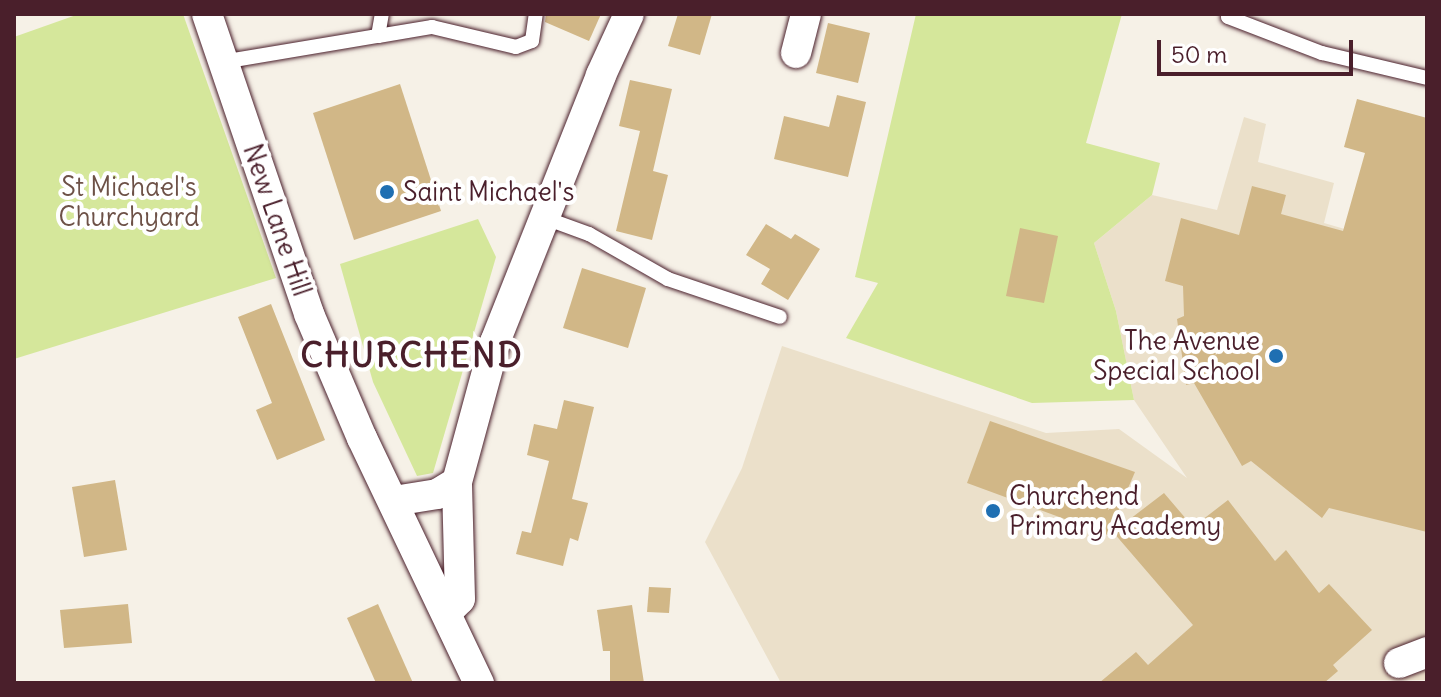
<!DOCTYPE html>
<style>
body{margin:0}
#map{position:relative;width:1441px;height:697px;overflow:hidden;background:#f6f1e7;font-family:Delius,sans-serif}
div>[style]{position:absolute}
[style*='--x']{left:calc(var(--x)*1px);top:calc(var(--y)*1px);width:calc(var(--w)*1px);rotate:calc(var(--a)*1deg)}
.built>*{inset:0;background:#ebe0ca}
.green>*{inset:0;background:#d5e79b}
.building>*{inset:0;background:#d1b787}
.roads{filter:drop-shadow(0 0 2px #4a1f2b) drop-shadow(0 0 2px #4a1f2b)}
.service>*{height:14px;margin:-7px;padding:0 7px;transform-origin:7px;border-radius:7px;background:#fff}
.minor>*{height:30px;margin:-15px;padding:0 15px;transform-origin:15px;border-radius:15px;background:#fff}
.dots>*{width:22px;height:22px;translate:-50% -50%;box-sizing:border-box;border:4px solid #fff;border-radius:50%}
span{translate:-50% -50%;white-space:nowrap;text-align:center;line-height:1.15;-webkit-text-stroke:8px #fff;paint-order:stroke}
.park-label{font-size:26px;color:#6d5147}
.poi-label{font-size:26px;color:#4a1f2b}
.left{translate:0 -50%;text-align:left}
.right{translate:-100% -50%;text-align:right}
.street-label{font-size:26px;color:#4a1f2b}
.district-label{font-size:34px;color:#4a1f2b;font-weight:700;letter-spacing:2px}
.frame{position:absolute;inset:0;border:16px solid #4a1f2b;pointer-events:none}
.scale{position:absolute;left:1157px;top:40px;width:196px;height:36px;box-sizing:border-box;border:4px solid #4a1f2b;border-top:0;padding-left:10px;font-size:24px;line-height:28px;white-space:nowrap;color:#4a1f2b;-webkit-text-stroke:6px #fff;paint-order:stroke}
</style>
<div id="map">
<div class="built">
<div style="clip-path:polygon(1244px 117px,1266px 124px,1258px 162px,1334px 183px,1324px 223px,1427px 253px,1427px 680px,781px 683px,705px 542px,742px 468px,782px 346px,1046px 433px,1119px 429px,1187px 478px,1134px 400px,1116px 311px,1094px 243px,1152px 195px,1217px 210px)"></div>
</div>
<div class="green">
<div style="clip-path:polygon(79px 14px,183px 14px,276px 278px,14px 359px,14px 37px)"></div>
<div style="clip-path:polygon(916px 14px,1122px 14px,1086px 143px,1160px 163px,1152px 195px,1094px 243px,1116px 311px,1134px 400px,1032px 403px,846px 338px,878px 283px,855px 277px)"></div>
<div style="clip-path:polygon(478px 219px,496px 257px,433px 473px,417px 476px,373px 382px,340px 264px)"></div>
</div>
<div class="building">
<div style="clip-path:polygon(546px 14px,601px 14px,589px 41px,545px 22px)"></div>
<div style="clip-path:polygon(678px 14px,712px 14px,700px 55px,668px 46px)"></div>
<div style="clip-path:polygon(828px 23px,870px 33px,858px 83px,816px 73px)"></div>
<div style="clip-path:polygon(630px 80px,672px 89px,653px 171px,668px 175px,652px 240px,616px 231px,640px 131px,619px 126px)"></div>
<div style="clip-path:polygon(400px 84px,441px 211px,354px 240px,313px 113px)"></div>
<div style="clip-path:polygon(837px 95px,866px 102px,848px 177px,774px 159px,784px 116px,829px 127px)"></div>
<div style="clip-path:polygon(1357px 99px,1427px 118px,1427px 532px,1329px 508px,1322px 518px,1251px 461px,1242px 466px,1194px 383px,1186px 385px,1177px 319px,1184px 316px,1183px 286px,1165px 281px,1181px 218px,1239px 235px,1252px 186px,1286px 195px,1281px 214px,1343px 231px,1365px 153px,1344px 147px)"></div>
<div style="clip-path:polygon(766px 224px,791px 239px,795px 234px,820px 249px,788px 300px,761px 284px,770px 269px,746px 255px)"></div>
<div style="clip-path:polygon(1020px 228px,1058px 236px,1044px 303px,1006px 296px)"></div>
<div style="clip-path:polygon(582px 268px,646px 288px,628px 348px,563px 328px)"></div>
<div style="clip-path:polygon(271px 304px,325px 440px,277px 460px,256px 410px,272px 403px,238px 317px)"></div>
<div style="clip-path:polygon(564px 400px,594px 407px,572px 499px,588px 503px,578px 541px,570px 538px,563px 566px,516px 554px,522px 531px,531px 533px,549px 461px,527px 455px,534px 424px,557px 429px)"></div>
<div style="clip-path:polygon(990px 421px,1135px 472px,1108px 535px,967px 483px)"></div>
<div style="clip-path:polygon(115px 480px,127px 550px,84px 557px,72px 487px)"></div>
<div style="clip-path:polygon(1164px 493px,1193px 527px,1228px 500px,1275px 561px,1286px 550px,1319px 593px,1329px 584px,1372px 630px,1333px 665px,1338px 671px,1324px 683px,1099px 683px,1136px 652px,1148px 665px,1193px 625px,1113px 532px)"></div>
<div style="clip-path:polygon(649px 587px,671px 588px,669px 613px,647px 612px)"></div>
<div style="clip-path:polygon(128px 604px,132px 643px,64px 648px,60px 610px)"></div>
<div style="clip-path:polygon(378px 604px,413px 683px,376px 683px,347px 618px)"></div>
<div style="clip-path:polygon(632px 605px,644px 683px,610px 683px,610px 651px,603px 651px,597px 610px)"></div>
</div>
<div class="roads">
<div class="service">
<div style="--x:1229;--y:14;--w:3;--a:108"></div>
<div style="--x:1228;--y:17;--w:101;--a:21"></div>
<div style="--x:1322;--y:53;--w:108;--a:13.4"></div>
<div style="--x:378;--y:36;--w:55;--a:-9.5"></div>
<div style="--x:432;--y:27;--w:86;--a:13.4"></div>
<div style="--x:516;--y:47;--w:17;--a:-21"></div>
<div style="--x:532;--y:41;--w:27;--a:-82"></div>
<div style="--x:222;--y:62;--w:158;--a:-9.5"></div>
<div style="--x:378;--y:36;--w:22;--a:-80"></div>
<div style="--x:545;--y:218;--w:47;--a:20"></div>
<div style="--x:589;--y:234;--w:91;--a:29.7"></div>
<div style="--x:668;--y:279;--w:118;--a:18.7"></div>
</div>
<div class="minor">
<div style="--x:207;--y:14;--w:317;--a:71.2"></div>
<div style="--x:309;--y:314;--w:135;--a:66.9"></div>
<div style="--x:362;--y:438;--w:272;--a:64.5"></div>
<div style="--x:796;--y:53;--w:40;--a:-75.6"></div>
<div style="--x:394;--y:501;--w:44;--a:-9.2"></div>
<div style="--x:437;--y:494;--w:23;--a:-31"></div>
<div style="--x:447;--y:612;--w:18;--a:-45"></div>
<div style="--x:460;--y:599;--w:117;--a:-91.5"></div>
<div style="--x:457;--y:482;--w:145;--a:-74.8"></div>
<div style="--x:495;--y:342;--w:287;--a:-68.3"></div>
<div style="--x:601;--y:75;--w:67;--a:-65.3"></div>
<div style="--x:1399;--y:663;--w:30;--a:-21"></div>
</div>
</div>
<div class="dots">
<div style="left:387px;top:192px;background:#1f6fb2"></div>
<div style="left:1276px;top:356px;background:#1f6fb2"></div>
<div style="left:993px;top:511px;background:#1f6fb2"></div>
</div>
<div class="park-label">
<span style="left:129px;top:202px">St Michael's<br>Churchyard</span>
</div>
<div class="poi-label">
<span class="left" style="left:403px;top:192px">Saint Michael's</span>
<span class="right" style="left:1260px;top:356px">The Avenue<br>Special School</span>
<span class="left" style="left:1009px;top:511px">Churchend<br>Primary Academy</span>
</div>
<div class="street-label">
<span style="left:277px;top:220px;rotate:71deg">New Lane Hill</span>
</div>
<div class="district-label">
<span style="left:412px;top:355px">CHURCHEND</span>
</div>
<div class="frame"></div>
<div class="scale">50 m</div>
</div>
